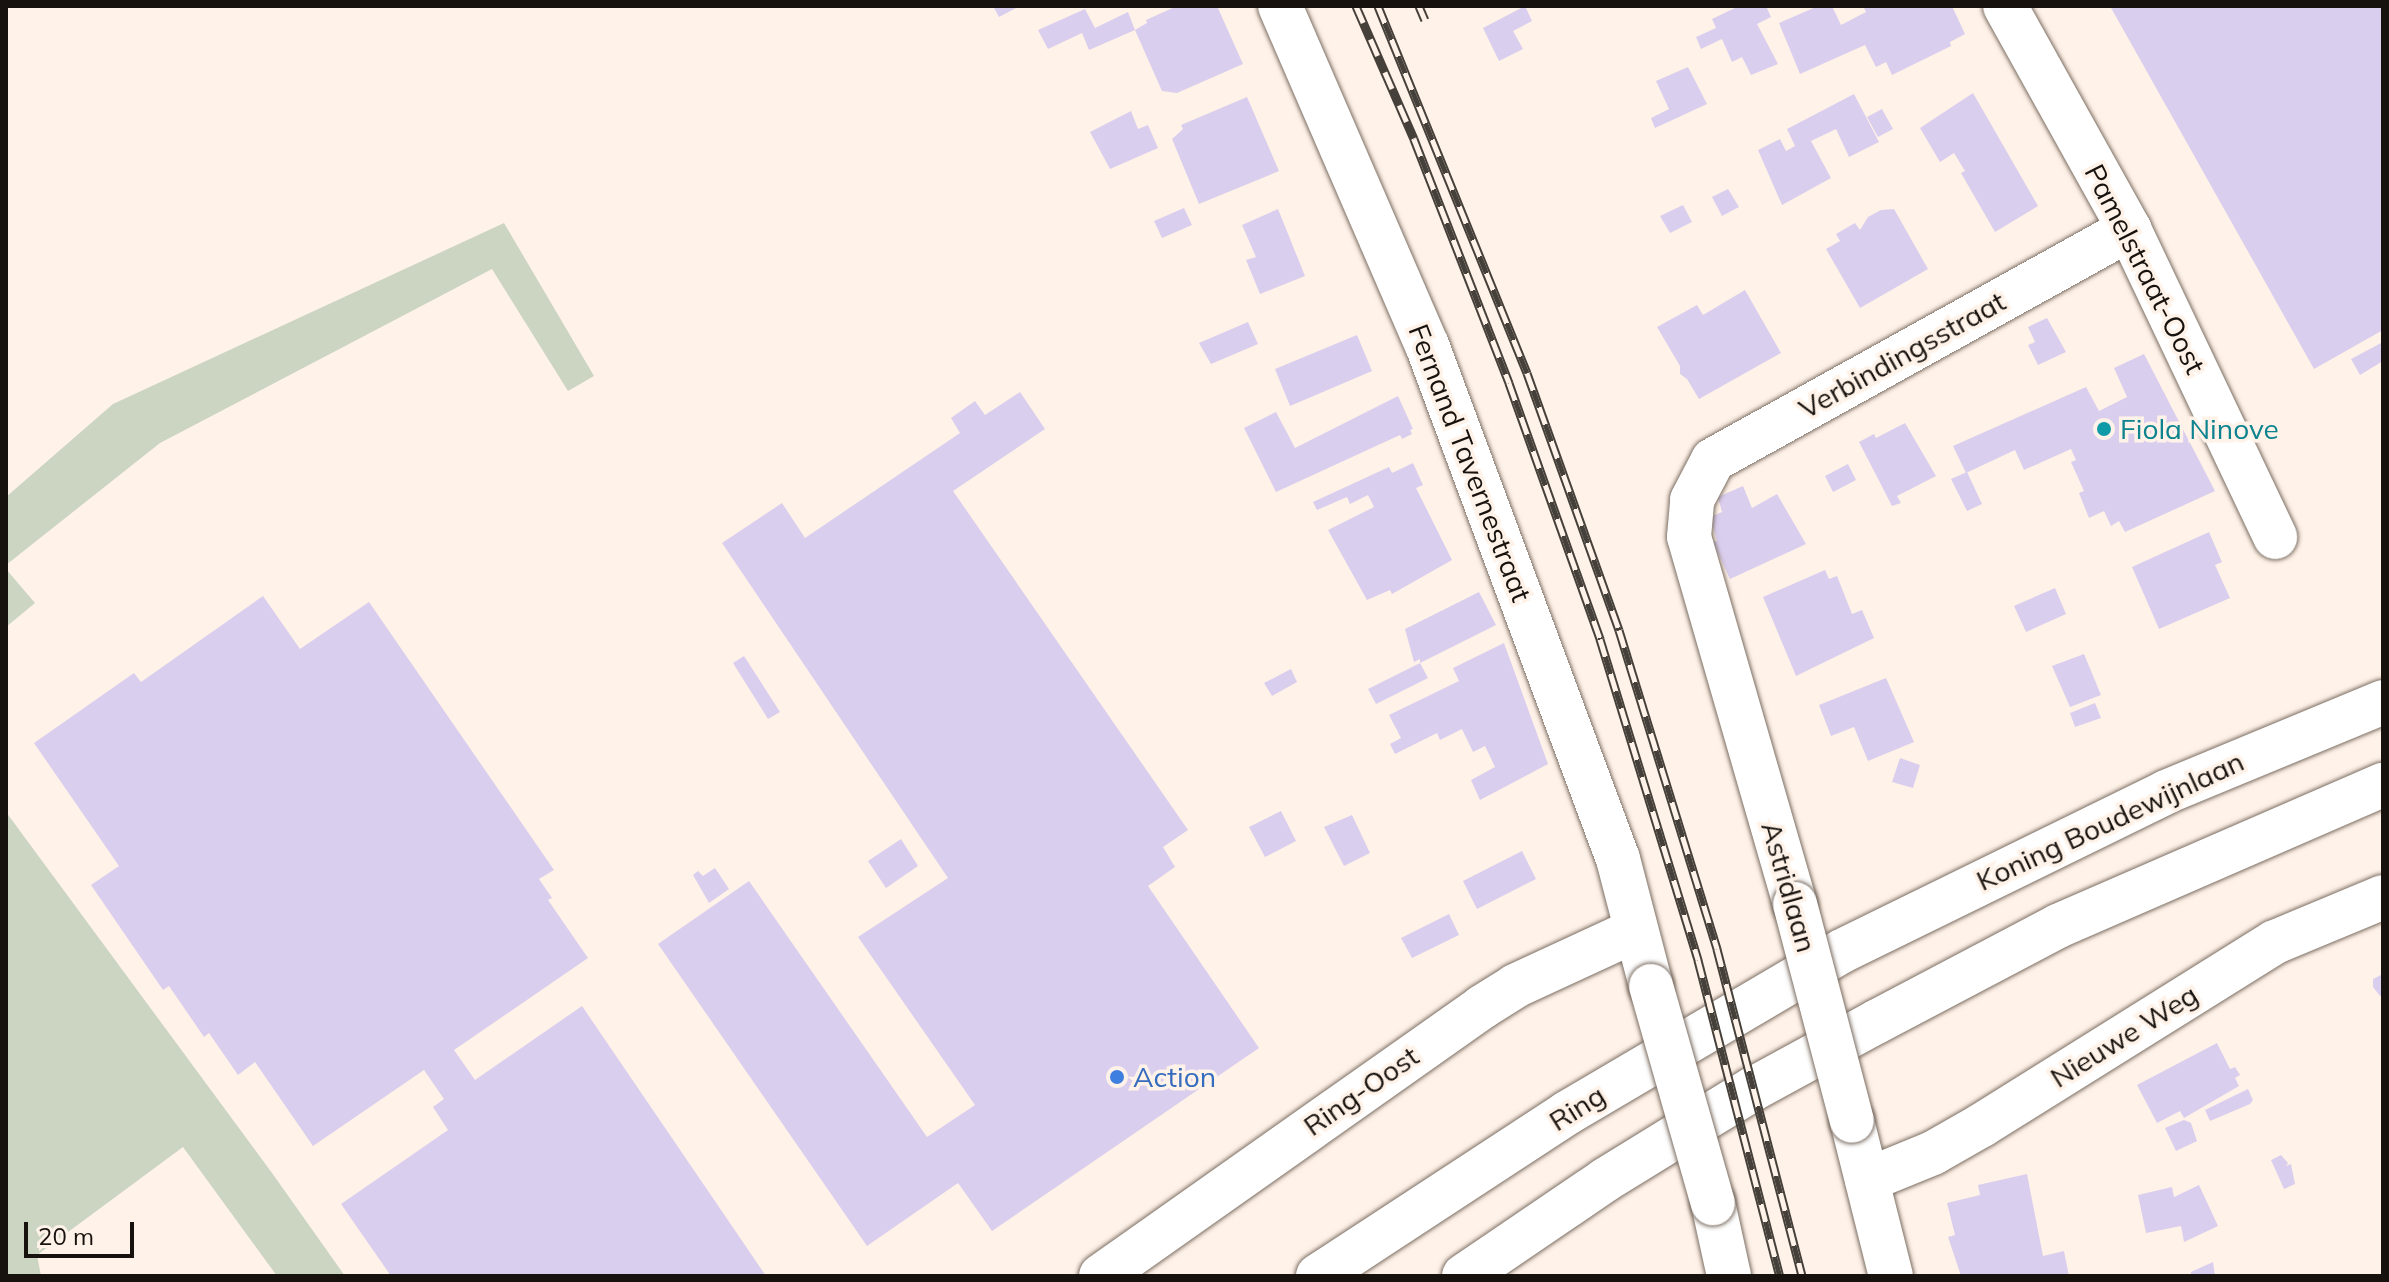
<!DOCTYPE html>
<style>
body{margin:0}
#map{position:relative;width:2389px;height:1282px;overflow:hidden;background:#fff2e8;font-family:Mulish,sans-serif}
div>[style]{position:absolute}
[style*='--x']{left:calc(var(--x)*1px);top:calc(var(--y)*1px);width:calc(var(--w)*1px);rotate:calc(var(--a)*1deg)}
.green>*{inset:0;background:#cbd5c1}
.building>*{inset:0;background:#daceee}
.roads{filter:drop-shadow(0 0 2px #7c6e63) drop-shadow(0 0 2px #7c6e63)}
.minor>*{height:44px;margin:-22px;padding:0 22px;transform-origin:22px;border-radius:22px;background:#fff}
.trunk>*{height:44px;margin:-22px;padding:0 22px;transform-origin:22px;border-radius:22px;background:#fff}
.rail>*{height:9px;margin-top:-4.5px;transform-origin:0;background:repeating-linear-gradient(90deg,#fff2e8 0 18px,#46403a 0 36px);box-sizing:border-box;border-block:2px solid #46403a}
.bridges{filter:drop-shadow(0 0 2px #7c6e63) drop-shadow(0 0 2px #7c6e63)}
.minor-bridge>*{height:44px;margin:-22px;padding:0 22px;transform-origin:22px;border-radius:22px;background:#fff}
.dots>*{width:22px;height:22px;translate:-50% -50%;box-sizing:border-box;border:4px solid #fff2e8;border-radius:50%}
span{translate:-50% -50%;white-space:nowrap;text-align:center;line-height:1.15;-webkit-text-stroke:7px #fff2e8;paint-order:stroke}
.street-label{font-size:28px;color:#17120e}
.culture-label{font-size:28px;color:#0d838f}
.left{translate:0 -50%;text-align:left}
.shop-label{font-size:28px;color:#366cbe}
.frame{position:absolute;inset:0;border:8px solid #17120e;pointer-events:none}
.scale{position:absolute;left:24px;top:1222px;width:110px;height:36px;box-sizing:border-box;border:4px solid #17120e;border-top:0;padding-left:10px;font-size:24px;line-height:28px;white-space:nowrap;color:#17120e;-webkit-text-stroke:6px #fff2e8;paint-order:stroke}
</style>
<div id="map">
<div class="green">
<div style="clip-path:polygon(504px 223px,594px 376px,568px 391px,492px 269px,160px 443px,6px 565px,6px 497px,113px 404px)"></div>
<div style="clip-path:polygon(6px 569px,35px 603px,6px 627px)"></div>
<div style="clip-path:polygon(6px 812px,272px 1173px,345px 1276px,277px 1276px,183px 1147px,37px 1255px,41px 1276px,6px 1276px)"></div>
</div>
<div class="building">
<div style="clip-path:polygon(993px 6px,1020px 6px,999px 17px)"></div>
<div style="clip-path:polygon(1177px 6px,1217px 6px,1243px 64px,1177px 93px,1162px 91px,1135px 30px,1147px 23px,1146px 20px)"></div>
<div style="clip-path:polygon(1525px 6px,1532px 21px,1513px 31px,1523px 49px,1499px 61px,1483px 28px)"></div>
<div style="clip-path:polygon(1739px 6px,1766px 6px,1771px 17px,1757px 24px,1778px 64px,1751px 75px,1742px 57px,1732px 62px,1722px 39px,1701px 49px,1696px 37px,1716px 28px,1712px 19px)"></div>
<div style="clip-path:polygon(1818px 6px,1832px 6px,1841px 25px,1866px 12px,1864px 8px,1869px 6px,1952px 6px,1965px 34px,1950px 42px,1951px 46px,1892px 75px,1886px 62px,1876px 67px,1865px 45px,1800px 74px,1779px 23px)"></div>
<div style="clip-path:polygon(2110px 6px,2383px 6px,2383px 330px,2314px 369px)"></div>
<div style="clip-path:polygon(1085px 9px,1095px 28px,1128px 12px,1135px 30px,1089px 50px,1082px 33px,1048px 49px,1038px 30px)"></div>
<div style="clip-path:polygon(1688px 67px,1707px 104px,1655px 128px,1651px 118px,1669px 109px,1656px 81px)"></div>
<div style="clip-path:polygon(1973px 93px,2038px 206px,1995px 232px,1961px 173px,1965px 171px,1954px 153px,1940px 162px,1920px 128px)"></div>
<div style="clip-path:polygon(1854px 94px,1879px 142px,1849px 157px,1836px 129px,1811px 141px,1831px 178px,1782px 205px,1758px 150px,1780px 139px,1786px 151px,1795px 146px,1787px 129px)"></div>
<div style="clip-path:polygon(1247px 97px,1279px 171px,1199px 204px,1172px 139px,1183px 129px,1181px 125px)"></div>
<div style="clip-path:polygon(1882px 109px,1893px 129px,1878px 137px,1867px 117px)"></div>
<div style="clip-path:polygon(1131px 111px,1138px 129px,1148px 125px,1158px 148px,1110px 169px,1090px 132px)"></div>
<div style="clip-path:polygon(1728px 189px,1739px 207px,1722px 216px,1712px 197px)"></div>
<div style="clip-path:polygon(1683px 205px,1692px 222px,1670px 233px,1660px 216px)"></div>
<div style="clip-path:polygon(1184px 208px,1192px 225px,1162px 238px,1154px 221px)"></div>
<div style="clip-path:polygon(1278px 209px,1305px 276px,1260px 294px,1246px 260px,1256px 257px,1242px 225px)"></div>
<div style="clip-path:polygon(1894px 209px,1928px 269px,1860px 308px,1826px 249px,1840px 241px,1836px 234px,1855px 223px,1860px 230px,1868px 217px,1881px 210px)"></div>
<div style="clip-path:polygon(1745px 290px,1781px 353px,1699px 399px,1687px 379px,1680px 374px,1680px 366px,1657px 327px,1697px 305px,1703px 315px)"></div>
<div style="clip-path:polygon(2047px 318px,2066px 352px,2038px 365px,2028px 345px,2035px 342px,2028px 327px)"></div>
<div style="clip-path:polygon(1248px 322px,1258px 344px,1211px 364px,1199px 343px)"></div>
<div style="clip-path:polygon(1357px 335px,1372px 371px,1290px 406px,1275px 369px)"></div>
<div style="clip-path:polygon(2381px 343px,2383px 361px,2360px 375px,2351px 359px)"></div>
<div style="clip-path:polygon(2144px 354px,2215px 491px,2125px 532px,2119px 521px,2111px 526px,2104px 511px,2089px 518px,2079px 493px,2084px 491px,2071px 462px,2076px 460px,2071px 449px,2024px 470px,2015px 450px,1966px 473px,1953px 446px,2086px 387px,2099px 411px,2127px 397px,2114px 368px)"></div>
<div style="clip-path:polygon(1020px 392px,1045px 429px,953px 491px,1188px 830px,1163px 847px,1175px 867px,1148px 886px,1259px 1048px,992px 1231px,958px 1183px,867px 1246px,658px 944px,749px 881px,927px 1137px,975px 1105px,858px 937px,948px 878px,722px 543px,782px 503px,805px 538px,960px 433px,951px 418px,975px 401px,985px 415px)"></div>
<div style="clip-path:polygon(1398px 396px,1413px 429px,1410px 430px,1412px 434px,1402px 439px,1400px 435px,1276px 492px,1244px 428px,1276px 412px,1295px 448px)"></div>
<div style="clip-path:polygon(1905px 423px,1936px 476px,1897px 496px,1901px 503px,1892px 506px,1859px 442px,1874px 434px,1876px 438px)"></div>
<div style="clip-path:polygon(1413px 463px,1423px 485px,1416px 488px,1452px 560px,1392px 594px,1390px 590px,1367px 600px,1328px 530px,1374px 507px,1368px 495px,1350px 504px,1347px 497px,1317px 510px,1313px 502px,1389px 467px,1392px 473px)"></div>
<div style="clip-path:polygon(1848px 464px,1856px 480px,1833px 492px,1825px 476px)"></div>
<div style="clip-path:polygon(1967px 472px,1982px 504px,1967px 511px,1951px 479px)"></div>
<div style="clip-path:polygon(1743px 486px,1752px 508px,1777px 494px,1806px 544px,1730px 579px,1713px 542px,1717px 541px,1710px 517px,1722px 512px,1718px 497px)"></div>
<div style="clip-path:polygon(2209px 532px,2222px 562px,2215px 565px,2230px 598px,2159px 629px,2132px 567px)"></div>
<div style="clip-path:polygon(1825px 570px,1829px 579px,1837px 576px,1852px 614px,1862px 610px,1874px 638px,1796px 676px,1763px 597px)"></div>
<div style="clip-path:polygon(2055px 588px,2066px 614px,2026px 632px,2014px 606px)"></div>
<div style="clip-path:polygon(1479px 592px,1496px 625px,1420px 663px,1428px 678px,1376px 704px,1368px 689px,1420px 663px,1420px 659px,1414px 662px,1405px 629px)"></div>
<div style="clip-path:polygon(263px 596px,300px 649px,369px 602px,554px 870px,539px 879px,552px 898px,548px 900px,588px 958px,454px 1050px,475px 1080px,582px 1006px,766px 1276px,391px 1276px,341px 1204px,448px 1130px,433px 1107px,444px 1099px,424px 1070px,313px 1146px,255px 1062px,238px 1075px,209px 1033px,204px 1037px,169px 986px,163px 990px,91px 885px,119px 866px,34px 743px,134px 673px,141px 682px)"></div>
<div style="clip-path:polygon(1504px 643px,1548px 764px,1480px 800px,1471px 780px,1495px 767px,1485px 746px,1473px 752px,1462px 729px,1440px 740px,1437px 733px,1395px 754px,1390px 744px,1401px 738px,1389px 715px,1459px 681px,1453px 668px)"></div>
<div style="clip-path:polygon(2084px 654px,2101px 695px,2070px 707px,2052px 666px)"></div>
<div style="clip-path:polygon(744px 656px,780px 712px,768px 719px,733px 663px)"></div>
<div style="clip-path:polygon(1291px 669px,1297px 682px,1272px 696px,1264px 683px)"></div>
<div style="clip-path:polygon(1886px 678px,1914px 742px,1868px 761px,1854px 727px,1831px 736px,1819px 705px)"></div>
<div style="clip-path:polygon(2095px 703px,2101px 718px,2075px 727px,2070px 713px)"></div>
<div style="clip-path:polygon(1900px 758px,1920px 765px,1913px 788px,1892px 782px)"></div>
<div style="clip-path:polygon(1281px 811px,1296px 841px,1265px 857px,1249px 827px)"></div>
<div style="clip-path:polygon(1352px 815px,1370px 853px,1344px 866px,1324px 827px)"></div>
<div style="clip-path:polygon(901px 839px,918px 866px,886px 888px,868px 861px)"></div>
<div style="clip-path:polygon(1522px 851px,1536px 879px,1477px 909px,1463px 881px)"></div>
<div style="clip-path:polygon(715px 868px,729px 889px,709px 903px,693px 875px,698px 871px,703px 876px)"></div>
<div style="clip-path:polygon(1449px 914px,1459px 935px,1412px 958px,1401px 938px)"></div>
<div style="clip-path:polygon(2383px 974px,2383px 995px,2380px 996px,2373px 987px,2373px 979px)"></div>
<div style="clip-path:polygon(2217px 1043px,2230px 1069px,2235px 1067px,2240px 1075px,2235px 1078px,2239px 1086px,2184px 1118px,2180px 1111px,2157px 1123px,2137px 1085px)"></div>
<div style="clip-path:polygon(2248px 1089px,2253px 1100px,2250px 1104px,2210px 1121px,2205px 1110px)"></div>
<div style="clip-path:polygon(2184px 1120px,2191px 1123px,2197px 1141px,2176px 1151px,2165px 1128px)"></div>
<div style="clip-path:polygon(2281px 1155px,2288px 1163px,2286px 1166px,2291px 1164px,2295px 1184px,2284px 1189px,2271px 1160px)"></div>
<div style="clip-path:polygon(2027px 1174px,2043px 1256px,2064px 1251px,2069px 1276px,1961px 1276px,1948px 1237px,1955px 1235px,1947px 1203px,1980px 1195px,1978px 1185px)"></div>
<div style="clip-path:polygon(2199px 1185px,2218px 1226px,2184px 1242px,2181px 1226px,2146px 1233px,2138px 1195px,2172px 1187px,2174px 1197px)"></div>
<div style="clip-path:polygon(2213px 1262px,2215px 1276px,2191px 1276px,2191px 1272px)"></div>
</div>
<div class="roads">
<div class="minor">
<div style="--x:1280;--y:6;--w:369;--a:66.6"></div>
<div style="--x:1427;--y:345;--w:548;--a:69.62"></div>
<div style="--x:1618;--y:859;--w:131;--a:75.4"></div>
<div style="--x:2005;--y:6;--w:255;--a:60.9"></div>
<div style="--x:2129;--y:229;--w:341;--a:64.6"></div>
<div style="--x:1795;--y:904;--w:382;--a:-106.1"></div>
<div style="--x:1689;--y:537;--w:37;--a:-85"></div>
<div style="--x:1692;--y:500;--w:45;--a:-62.3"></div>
<div style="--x:1713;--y:460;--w:476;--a:-29"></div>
<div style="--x:1852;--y:1121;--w:160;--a:75.9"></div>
<div style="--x:1867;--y:1180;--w:71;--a:-22.2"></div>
<div style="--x:1933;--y:1153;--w:56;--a:-29.7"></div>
<div style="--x:1982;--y:1125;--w:345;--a:-32"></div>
<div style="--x:2275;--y:942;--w:117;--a:-22.6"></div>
<div style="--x:1713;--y:1203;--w:75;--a:77.6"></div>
<div style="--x:1101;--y:1276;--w:466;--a:-35.2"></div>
<div style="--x:1482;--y:1007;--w:39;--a:-32"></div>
<div style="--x:1515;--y:986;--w:133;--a:-24.8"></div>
</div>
<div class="trunk">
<div style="--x:1318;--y:1276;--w:298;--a:-33.2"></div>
<div style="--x:1567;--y:1113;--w:319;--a:-30.5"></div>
<div style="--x:1842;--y:951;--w:361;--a:-26.1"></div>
<div style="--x:2166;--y:792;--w:235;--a:-22.5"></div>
<div style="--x:1464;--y:1276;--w:171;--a:-34.2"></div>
<div style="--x:1605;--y:1180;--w:174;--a:-31.6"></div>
<div style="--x:1753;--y:1089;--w:140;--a:-28.6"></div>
<div style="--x:1876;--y:1022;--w:206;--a:-27.8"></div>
<div style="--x:2058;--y:926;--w:354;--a:-23.5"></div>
</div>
</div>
<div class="rail">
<div style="--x:1356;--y:6;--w:145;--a:66.4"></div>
<div style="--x:1414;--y:139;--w:262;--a:68.7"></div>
<div style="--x:1509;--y:383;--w:272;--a:70.4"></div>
<div style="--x:1600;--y:639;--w:336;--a:73"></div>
<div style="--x:1698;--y:960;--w:326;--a:75.5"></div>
<div style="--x:1378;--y:6;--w:396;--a:67.9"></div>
<div style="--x:1527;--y:373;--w:273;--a:70.3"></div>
<div style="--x:1619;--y:630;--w:334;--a:72.9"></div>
<div style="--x:1717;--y:949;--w:338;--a:75.4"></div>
<div style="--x:1419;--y:6;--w:15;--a:67"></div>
</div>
<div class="bridges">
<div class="minor-bridge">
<div style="--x:1795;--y:904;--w:224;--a:75.3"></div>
<div style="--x:1651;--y:986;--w:226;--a:74.1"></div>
</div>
</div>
<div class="dots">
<div style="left:2104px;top:429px;background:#0f9aa8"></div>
<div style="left:1117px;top:1077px;background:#3f7fe0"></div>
</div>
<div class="street-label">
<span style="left:2145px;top:269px;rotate:63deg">Pamelstraat-Oost</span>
<span style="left:1902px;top:355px;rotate:-29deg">Verbindingsstraat</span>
<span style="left:1470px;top:463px;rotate:69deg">Fernand Tavernestraat</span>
<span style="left:2110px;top:821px;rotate:-25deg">Koning Boudewijnlaan</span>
<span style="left:1789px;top:887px;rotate:74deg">Astridlaan</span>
<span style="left:2124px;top:1036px;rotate:-32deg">Nieuwe Weg</span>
<span style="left:1361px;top:1091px;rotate:-35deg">Ring-Oost</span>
<span style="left:1577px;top:1108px;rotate:-32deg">Ring</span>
</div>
<div class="culture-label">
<span class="left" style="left:2120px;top:429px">Fiola Ninove</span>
</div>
<div class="shop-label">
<span class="left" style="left:1133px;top:1077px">Action</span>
</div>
<div class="frame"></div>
<div class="scale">20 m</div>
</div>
